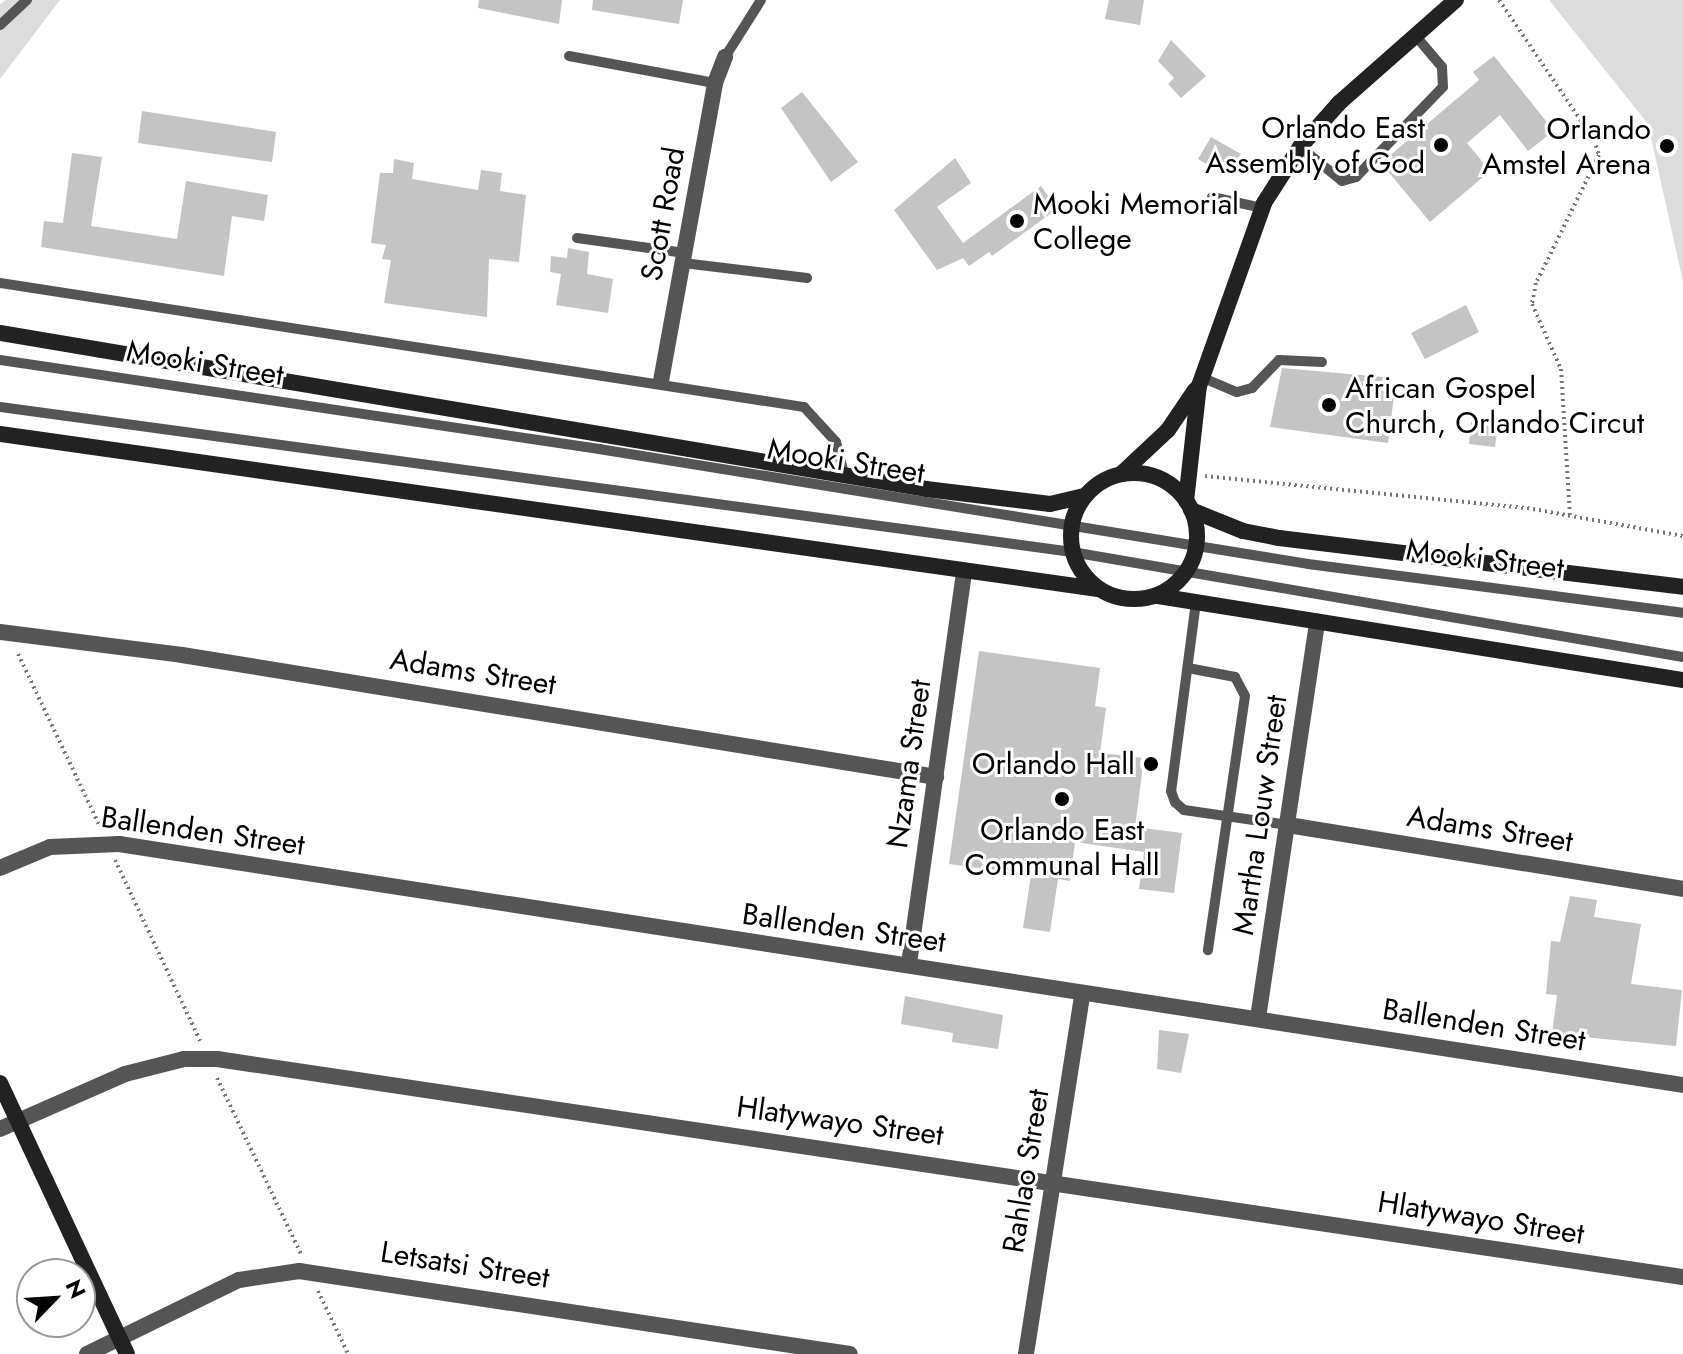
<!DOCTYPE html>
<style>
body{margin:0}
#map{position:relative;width:1683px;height:1354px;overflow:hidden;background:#fff;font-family:Jost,sans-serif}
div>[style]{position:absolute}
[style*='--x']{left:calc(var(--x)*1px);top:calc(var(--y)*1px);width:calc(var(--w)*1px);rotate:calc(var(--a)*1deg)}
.green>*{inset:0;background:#dcdcdc}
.building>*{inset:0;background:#c4c4c4}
.path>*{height:4px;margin-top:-2px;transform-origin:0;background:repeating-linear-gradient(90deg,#777 0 2px,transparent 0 6px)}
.lane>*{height:10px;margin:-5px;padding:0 5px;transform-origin:5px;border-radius:5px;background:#555}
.street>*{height:16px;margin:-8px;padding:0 8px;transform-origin:8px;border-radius:8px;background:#555}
.secondary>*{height:16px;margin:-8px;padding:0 8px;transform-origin:8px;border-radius:8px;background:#222}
.secondary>.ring{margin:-8px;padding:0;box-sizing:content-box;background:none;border:16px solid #222;border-radius:50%}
.dots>*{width:22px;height:22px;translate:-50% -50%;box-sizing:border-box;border:4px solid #fff;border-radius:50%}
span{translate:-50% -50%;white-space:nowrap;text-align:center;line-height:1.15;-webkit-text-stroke:6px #fff;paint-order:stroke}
.poi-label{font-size:30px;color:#000}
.right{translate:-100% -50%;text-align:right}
.left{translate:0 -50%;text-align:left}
.street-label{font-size:30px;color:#000}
.north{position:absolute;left:16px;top:1258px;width:80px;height:80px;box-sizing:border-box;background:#fff;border:2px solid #999;border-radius:50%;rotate:65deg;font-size:22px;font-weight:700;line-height:32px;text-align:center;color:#000}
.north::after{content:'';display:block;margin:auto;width:28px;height:36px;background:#000;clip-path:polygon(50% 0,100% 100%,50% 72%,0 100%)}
</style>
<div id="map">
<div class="green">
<div style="clip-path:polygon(6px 0,60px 0,0 79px,0 4px)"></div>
<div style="clip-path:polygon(1549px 0,1683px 0,1683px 282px,1648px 124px)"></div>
</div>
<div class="building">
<div style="clip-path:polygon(479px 0,562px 0,559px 24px,478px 8px)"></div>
<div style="clip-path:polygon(593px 0,683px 0,679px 24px,592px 10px)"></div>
<div style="clip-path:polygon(1109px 0,1144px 0,1140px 25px,1105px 19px)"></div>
<div style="clip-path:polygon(1171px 40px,1206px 76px,1181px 98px,1168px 84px,1174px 78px,1158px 61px)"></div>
<div style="clip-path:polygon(1494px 56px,1554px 131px,1528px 151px,1500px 115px,1467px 143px,1490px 171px,1430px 222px,1381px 163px,1479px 80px,1473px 72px)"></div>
<div style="clip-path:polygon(802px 92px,858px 162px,831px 182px,781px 108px)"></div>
<div style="clip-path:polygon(142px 111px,276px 132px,272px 162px,138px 143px)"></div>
<div style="clip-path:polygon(1211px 137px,1241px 154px,1223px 174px,1198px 159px)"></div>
<div style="clip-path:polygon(72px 153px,102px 157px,91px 226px,177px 239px,186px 181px,268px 195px,264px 221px,232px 216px,224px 276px,41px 247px,44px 221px,63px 223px)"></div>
<div style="clip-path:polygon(955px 158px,971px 183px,937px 207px,963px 243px,1041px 186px,1057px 209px,992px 256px,989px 252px,969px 266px,963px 258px,937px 270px,894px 210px)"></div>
<div style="clip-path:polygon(394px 159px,414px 163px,412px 179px,478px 190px,481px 170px,502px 173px,500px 191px,526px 195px,519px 262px,489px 259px,487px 317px,384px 303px,391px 260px,382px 259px,386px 245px,371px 243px,380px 173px,393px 173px)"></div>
<div style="clip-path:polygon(568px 248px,589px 252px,587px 274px,613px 279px,608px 313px,556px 305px,561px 274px,550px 272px,551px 256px,567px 258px)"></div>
<div style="clip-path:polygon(1466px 305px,1479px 332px,1425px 359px,1411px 333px)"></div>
<div style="clip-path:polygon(1282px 368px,1383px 377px,1381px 386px,1395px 388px,1388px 443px,1270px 427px)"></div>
<div style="clip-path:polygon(1471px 422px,1498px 425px,1495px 447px,1469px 444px)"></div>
<div style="clip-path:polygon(979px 651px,1100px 668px,1095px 706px,1106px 708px,1100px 753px,1144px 758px,1135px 827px,1182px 833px,1174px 893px,1139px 889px,1144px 852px,1075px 842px,1070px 881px,1058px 879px,1050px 932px,1023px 928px,1031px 875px,949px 864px)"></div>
<div style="clip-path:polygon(1570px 896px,1597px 900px,1594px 917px,1641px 924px,1631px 984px,1682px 990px,1676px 1046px,1552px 1034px,1557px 995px,1546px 994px,1551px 941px,1560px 942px)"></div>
<div style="clip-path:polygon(905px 996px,1003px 1015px,998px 1049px,952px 1042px,953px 1033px,901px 1024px)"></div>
<div style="clip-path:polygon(1159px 1030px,1189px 1034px,1181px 1073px,1157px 1069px)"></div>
</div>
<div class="path">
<div style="--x:1499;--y:0;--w:169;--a:55.8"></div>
<div style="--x:1594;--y:140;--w:16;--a:72"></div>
<div style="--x:1599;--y:155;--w:143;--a:116.2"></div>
<div style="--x:1536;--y:283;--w:21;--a:101"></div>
<div style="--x:1532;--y:304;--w:71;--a:66"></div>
<div style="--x:1561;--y:369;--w:147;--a:86.5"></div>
<div style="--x:1205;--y:476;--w:330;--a:5.7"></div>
<div style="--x:1533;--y:509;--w:152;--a:10.2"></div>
<div style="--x:18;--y:654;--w:191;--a:64.6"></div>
<div style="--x:115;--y:860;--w:200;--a:64.8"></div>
<div style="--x:217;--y:1078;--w:195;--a:64.5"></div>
<div style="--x:318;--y:1291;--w:70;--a:64.5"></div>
</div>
<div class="lane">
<div style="--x:0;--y:25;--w:37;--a:-43"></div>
<div style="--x:569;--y:56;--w:148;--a:10.5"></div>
<div style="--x:725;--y:57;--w:67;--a:-57.7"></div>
<div style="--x:1300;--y:147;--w:54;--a:39"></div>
<div style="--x:1342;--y:181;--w:15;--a:-16"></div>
<div style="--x:1356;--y:177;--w:125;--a:-46"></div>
<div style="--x:1443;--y:87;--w:20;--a:-93"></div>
<div style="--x:1442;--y:67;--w:42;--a:-130.2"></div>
<div style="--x:1212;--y:197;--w:51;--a:12.4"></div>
<div style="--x:577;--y:238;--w:109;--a:7.9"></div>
<div style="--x:683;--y:263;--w:125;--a:6.9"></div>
<div style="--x:0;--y:283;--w:814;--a:8.77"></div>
<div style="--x:804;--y:407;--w:47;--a:47.6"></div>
<div style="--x:836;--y:442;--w:33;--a:76"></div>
<div style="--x:0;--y:360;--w:606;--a:8.45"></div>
<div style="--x:599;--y:449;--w:718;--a:9.21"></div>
<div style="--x:1308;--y:564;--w:378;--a:7.4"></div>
<div style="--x:1201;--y:377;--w:39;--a:23"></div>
<div style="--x:1237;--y:392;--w:16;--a:-15"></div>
<div style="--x:1252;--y:388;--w:39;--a:-46"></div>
<div style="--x:1279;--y:360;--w:43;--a:2.7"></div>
<div style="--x:0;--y:407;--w:1082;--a:7.7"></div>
<div style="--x:1072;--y:552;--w:620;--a:9.75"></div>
<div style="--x:1196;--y:602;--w:191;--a:97.5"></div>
<div style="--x:1171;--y:791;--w:12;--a:70"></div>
<div style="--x:1175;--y:802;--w:12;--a:42"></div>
<div style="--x:1184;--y:810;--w:105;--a:8.2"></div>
<div style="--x:1188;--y:668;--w:48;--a:10.8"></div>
<div style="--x:1235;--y:677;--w:21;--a:62"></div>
<div style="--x:1245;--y:696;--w:257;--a:98.3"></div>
</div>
<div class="street">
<div style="--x:661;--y:381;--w:303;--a:-79.7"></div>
<div style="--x:715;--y:83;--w:28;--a:-69"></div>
<div style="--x:0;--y:632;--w:183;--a:7.2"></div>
<div style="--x:182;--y:655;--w:764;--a:9.19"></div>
<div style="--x:1288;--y:825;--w:400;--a:9.2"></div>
<div style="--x:0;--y:868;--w:54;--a:-22.8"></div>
<div style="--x:50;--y:847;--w:69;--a:-2.5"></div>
<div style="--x:119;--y:844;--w:1582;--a:8.76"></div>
<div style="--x:909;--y:964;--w:396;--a:-82"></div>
<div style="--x:1258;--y:1018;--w:401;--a:-81.5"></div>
<div style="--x:0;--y:1129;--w:137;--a:-23.7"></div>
<div style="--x:125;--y:1074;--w:61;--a:-14.3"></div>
<div style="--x:184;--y:1059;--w:33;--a:0"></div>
<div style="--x:217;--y:1059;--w:1482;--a:8.46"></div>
<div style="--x:87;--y:1354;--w:169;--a:-26"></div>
<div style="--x:239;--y:1280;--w:61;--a:-8.5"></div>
<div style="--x:299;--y:1271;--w:557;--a:8.57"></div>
<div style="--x:1026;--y:1354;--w:362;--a:-81.1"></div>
</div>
<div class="secondary">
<div style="--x:0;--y:333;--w:939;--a:9.56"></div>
<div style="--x:926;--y:489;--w:125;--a:6.9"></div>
<div style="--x:1050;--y:504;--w:36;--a:-13"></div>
<div style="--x:0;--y:434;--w:1109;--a:8.04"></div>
<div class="ring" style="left:1071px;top:473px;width:110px;height:110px"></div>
<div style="--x:1121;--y:474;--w:64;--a:-43.1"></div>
<div style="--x:1168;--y:430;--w:48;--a:-56"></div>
<div style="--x:1186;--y:501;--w:116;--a:-83.6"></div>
<div style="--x:1199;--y:386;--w:194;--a:-70.4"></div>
<div style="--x:1264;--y:203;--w:67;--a:-57.3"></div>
<div style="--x:1300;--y:147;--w:59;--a:-48.4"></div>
<div style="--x:1339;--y:103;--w:156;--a:-41.4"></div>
<div style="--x:1191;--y:510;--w:56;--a:22"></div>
<div style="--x:1243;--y:531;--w:37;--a:11"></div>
<div style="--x:1279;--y:538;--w:407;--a:6.9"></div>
<div style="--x:1158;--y:596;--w:532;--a:9.09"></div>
<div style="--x:0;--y:1083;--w:299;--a:64.9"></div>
</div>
<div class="dots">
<div style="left:1441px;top:145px;background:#000"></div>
<div style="left:1667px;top:146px;background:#000"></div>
<div style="left:1017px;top:221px;background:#000"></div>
<div style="left:1329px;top:405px;background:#000"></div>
<div style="left:1151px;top:764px;background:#000"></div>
<div style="left:1062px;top:799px;background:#000"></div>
</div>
<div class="poi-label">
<span class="right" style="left:1425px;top:145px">Orlando East<br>Assembly of God</span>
<span class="right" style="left:1651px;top:146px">Orlando<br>Amstel Arena</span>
<span class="left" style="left:1033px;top:221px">Mooki Memorial<br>College</span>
<span class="left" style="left:1345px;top:405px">African Gospel<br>Church, Orlando Circut</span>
<span class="right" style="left:1135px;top:764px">Orlando Hall</span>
<span style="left:1062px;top:847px">Orlando East<br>Communal Hall</span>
</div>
<div class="street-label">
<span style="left:663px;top:214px;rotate:-80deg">Scott Road</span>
<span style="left:205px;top:363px;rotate:9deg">Mooki Street</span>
<span style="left:846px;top:461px;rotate:9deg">Mooki Street</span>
<span style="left:1485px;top:559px;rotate:7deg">Mooki Street</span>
<span style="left:473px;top:672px;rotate:9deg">Adams Street</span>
<span style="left:909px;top:764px;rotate:-82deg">Nzama Street</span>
<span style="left:1260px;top:815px;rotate:-82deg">Martha Louw Street</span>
<span style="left:1490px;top:829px;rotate:9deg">Adams Street</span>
<span style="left:203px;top:831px;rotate:8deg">Ballenden Street</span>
<span style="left:844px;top:928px;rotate:8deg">Ballenden Street</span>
<span style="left:1484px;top:1025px;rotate:9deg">Ballenden Street</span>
<span style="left:840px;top:1121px;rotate:8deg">Hlatywayo Street</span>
<span style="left:1026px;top:1171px;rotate:-81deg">Rahlao Street</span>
<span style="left:1481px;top:1218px;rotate:9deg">Hlatywayo Street</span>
<span style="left:465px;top:1265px;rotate:9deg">Letsatsi Street</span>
</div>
<div class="north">N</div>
</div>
